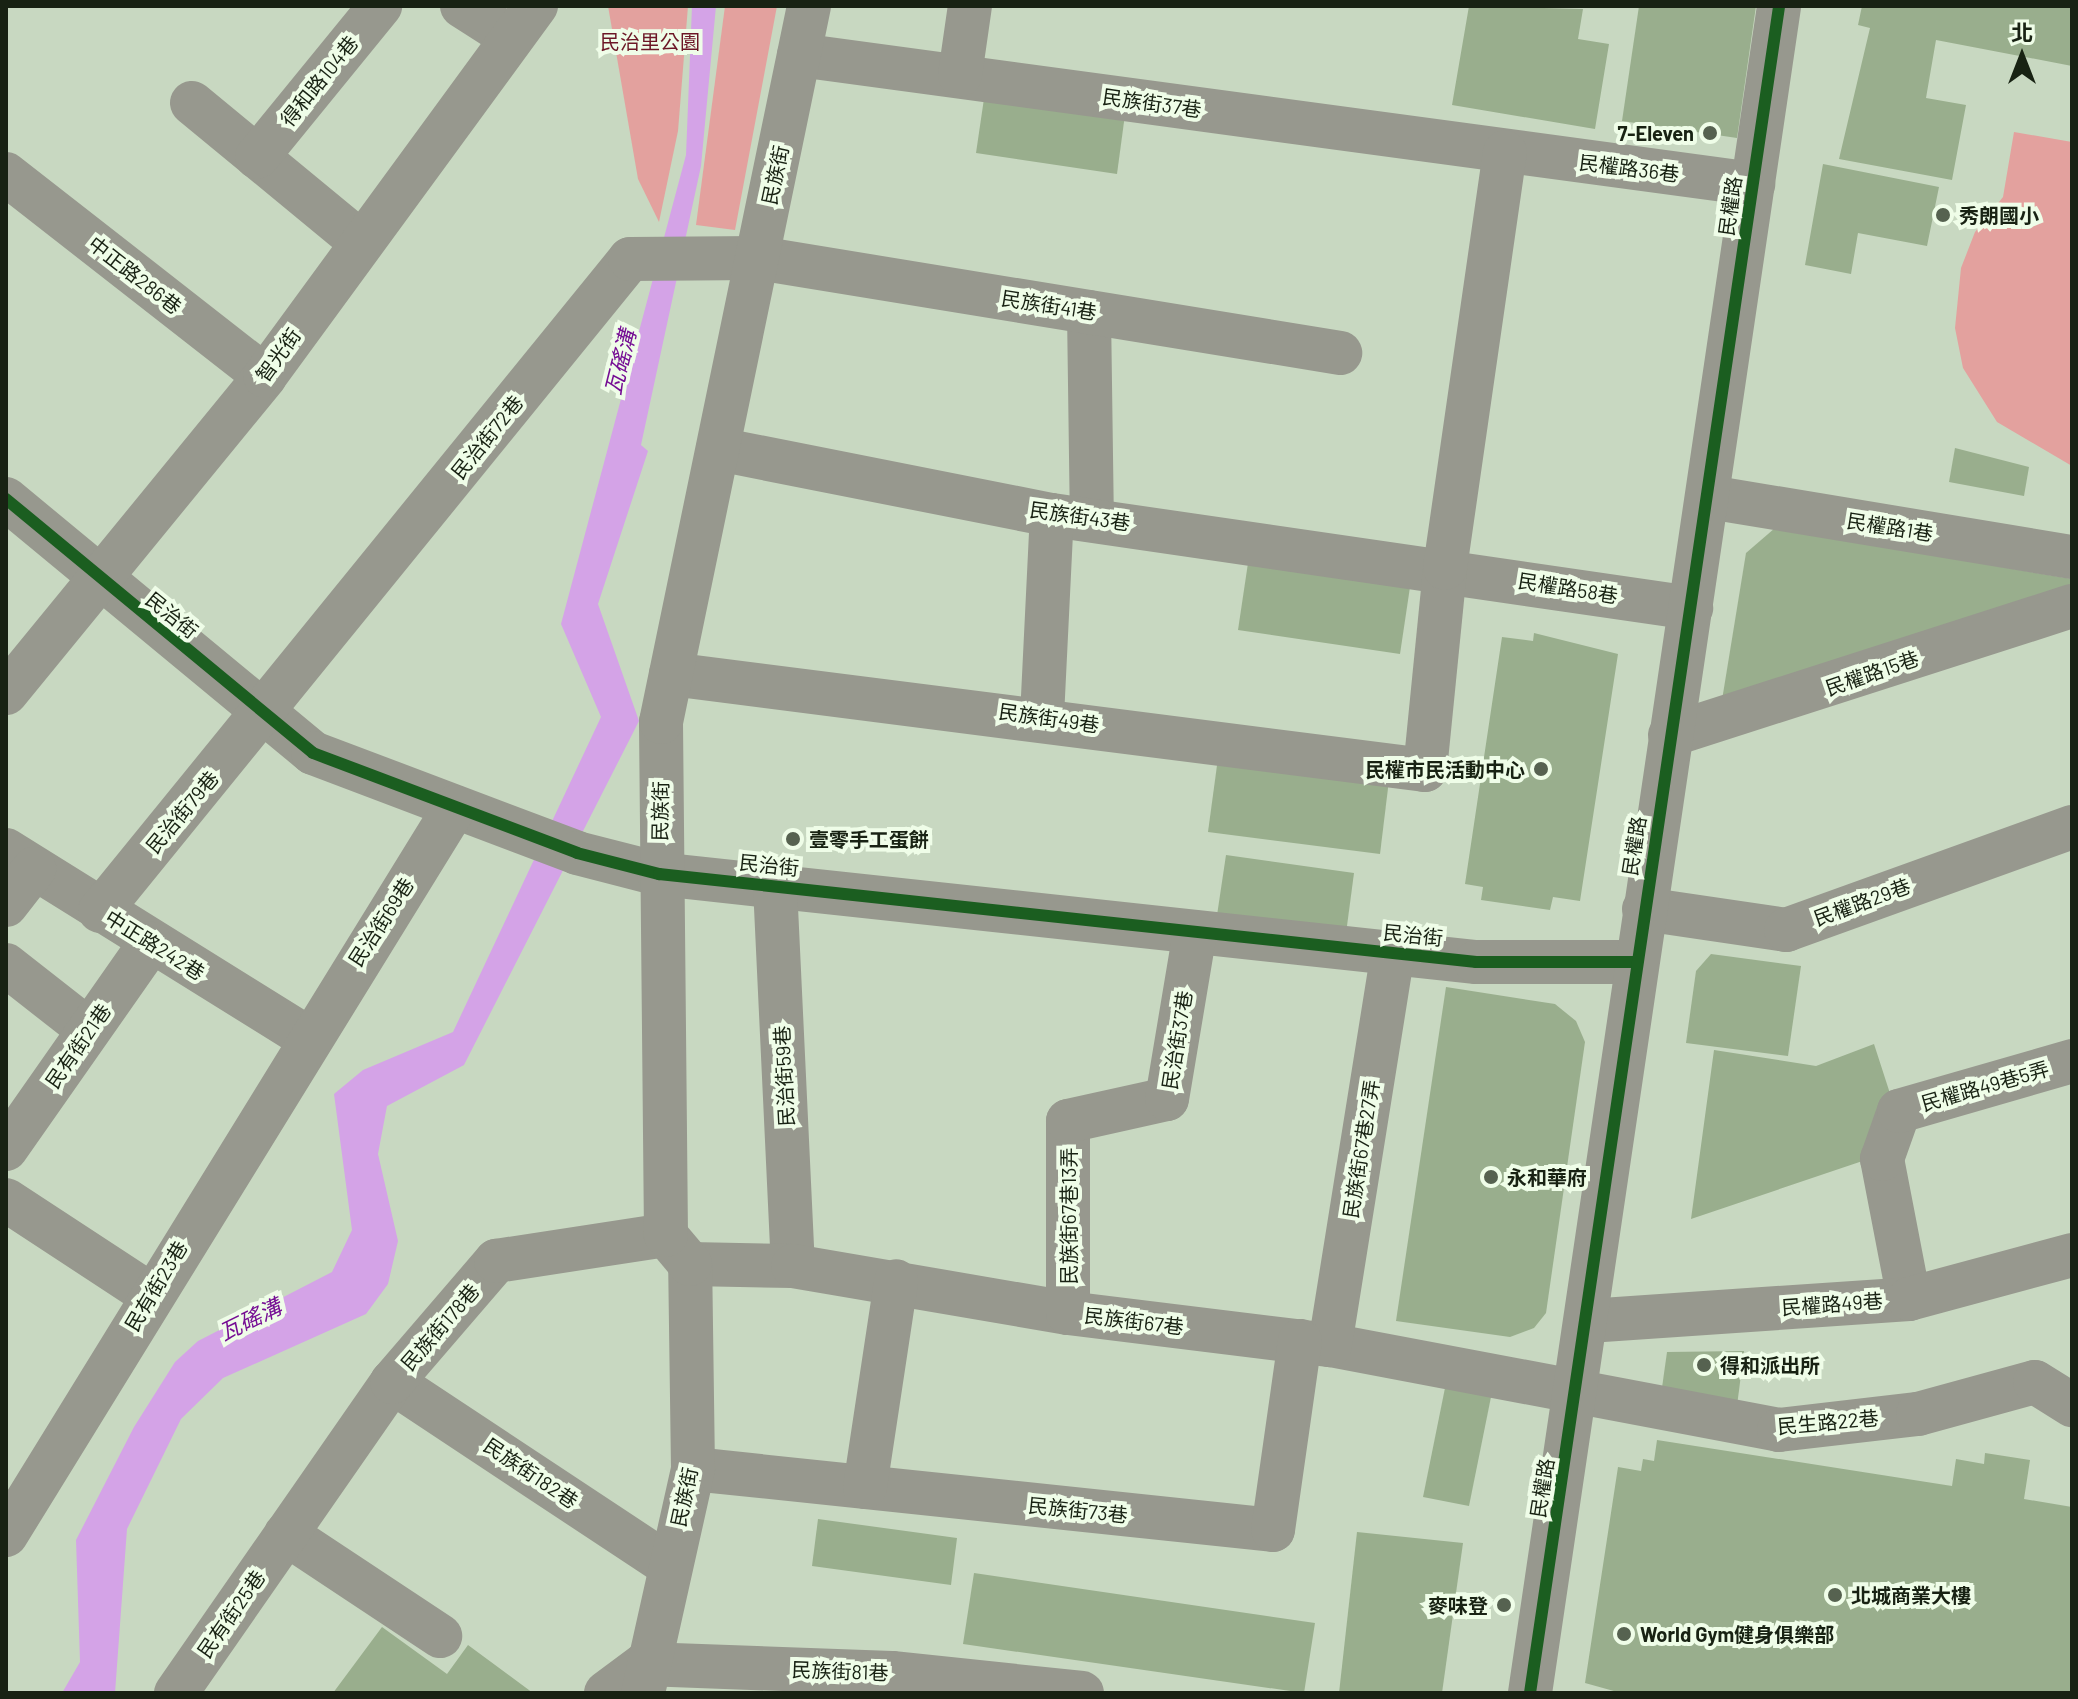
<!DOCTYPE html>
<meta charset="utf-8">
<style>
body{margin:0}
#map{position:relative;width:2078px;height:1699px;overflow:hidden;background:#c8d8c1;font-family:Barlow,"Noto Sans TC",sans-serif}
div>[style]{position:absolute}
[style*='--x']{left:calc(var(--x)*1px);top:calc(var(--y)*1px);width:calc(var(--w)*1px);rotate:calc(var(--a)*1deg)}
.green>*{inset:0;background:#e3a19e}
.water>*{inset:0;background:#d4a3e7}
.building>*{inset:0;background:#99ae8d}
.minor>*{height:44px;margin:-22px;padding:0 22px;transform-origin:22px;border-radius:22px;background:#97988e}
.cycleway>*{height:12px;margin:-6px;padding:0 6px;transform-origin:6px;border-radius:6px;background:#1b5e20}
.dots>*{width:22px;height:22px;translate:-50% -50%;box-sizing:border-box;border:4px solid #effde8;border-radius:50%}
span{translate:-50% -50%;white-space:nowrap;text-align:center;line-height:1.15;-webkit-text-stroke:8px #effde8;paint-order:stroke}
.park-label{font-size:20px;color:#6c1726}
.street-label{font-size:20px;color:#182213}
.poi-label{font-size:20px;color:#182213;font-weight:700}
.right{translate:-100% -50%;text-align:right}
.left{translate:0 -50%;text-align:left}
.water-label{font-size:22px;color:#760f94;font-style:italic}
.frame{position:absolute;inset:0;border:8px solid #182213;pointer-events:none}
.north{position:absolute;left:1982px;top:16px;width:80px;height:80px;-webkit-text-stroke:6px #effde8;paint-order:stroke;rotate:0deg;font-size:22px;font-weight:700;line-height:32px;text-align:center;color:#182213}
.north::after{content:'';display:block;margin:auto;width:28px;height:36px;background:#182213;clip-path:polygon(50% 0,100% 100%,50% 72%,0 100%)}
</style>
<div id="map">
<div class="green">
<div style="clip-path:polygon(608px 6px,688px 6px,678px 131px,659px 222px,638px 179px)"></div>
<div style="clip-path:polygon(725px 6px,777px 6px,735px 230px,696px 225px)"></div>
<div style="clip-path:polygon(2014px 132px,2072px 142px,2072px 466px,1997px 422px,1963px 368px,1955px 328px,1961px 268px,1975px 232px,2003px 197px)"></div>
</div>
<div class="water">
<div style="clip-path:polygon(692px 6px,716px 6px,701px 166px,641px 445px,648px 451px,598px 604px,639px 721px,464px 1065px,387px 1106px,378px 1154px,398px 1241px,388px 1284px,366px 1314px,223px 1378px,181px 1419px,127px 1529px,115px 1693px,62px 1693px,80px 1662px,76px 1540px,134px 1427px,175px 1362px,198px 1341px,332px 1272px,352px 1230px,334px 1094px,363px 1070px,453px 1032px,601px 717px,561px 624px,686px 155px)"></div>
</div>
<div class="building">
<div style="clip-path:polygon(1469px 6px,1583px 9px,1578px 39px,1609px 44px,1595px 129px,1452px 105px)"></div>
<div style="clip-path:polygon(1639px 6px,1756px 6px,1737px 138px,1622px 121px)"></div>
<div style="clip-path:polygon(1862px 6px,2072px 6px,2072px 66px,1936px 40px,1926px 98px,1966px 105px,1952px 180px,1839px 159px,1870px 28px,1858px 25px)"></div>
<div style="clip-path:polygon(986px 85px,1126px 107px,1117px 174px,976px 153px)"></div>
<div style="clip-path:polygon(1823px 164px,1939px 187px,1927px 246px,1858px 233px,1851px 274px,1805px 265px)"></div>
<div style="clip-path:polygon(1955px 448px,2029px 467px,2024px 496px,1949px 482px)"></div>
<div style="clip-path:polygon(1775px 528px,2072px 579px,2072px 595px,1722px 700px,1746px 553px)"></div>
<div style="clip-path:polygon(1248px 563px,1410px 587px,1400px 654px,1238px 630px)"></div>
<div style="clip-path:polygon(1534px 633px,1618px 654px,1580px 901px,1553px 897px,1550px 910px,1481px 900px,1483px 887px,1465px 884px,1502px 637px,1533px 641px)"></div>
<div style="clip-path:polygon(1218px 758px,1389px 780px,1380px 854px,1208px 832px)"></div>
<div style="clip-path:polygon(1226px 855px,1354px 873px,1345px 941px,1216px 922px)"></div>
<div style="clip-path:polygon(1711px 954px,1801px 966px,1788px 1056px,1686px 1043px,1696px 971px)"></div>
<div style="clip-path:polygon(1446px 987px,1555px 1004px,1576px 1021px,1585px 1042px,1546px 1313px,1534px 1328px,1510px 1337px,1396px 1321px)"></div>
<div style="clip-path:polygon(1874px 1044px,1907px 1146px,1691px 1219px,1714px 1050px,1816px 1066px)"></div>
<div style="clip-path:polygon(1744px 1351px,1737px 1406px,1660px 1402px,1667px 1352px)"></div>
<div style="clip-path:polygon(1446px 1383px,1492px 1392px,1469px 1506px,1423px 1497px)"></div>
<div style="clip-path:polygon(1657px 1440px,1952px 1486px,1956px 1459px,1984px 1464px,1985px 1453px,2030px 1460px,2024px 1499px,2072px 1507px,2072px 1693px,1621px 1693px,1585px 1683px,1618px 1467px,1641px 1471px,1643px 1459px,1654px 1461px)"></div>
<div style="clip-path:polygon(818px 1519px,957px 1538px,951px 1585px,812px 1566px)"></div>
<div style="clip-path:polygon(1357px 1532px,1463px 1543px,1442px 1693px,1339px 1693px)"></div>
<div style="clip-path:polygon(974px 1573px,1315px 1623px,1304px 1693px,963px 1644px)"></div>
<div style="clip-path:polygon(382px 1627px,447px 1674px,468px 1645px,533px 1693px,333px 1693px)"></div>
</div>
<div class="minor">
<div style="--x:462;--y:6;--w:59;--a:32.6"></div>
<div style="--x:799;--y:55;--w:963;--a:7.7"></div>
<div style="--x:960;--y:75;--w:70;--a:-81.8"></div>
<div style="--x:192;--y:103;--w:215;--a:39.5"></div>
<div style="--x:257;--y:157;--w:195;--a:-50.8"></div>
<div style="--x:6;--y:174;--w:328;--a:38"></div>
<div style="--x:1089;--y:312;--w:206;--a:89.2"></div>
<div style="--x:718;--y:449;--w:340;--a:11.2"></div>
<div style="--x:1052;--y:515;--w:646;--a:8.28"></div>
<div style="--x:1709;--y:497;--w:368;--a:9.4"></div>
<div style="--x:6;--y:499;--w:398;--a:39.6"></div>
<div style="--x:313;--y:753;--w:282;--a:20.7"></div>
<div style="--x:577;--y:853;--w:85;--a:14.4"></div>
<div style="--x:659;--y:874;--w:822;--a:6.15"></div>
<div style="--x:1476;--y:962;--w:161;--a:0"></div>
<div style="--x:671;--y:674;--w:760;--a:7.26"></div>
<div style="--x:1425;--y:770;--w:203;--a:-84.3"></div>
<div style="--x:1445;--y:568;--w:420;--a:-81.8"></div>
<div style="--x:6;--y:693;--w:409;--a:-50.7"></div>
<div style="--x:265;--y:376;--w:459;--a:-53.8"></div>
<div style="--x:1042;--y:717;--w:202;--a:-87.2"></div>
<div style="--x:1670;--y:735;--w:422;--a:-17.8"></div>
<div style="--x:6;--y:850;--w:354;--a:31.9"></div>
<div style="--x:775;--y:886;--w:380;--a:87.3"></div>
<div style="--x:6;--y:905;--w:46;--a:-52.1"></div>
<div style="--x:1644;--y:909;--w:144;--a:8.4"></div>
<div style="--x:1786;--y:930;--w:304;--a:-19.8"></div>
<div style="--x:100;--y:911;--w:840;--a:-50.89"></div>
<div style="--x:630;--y:259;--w:128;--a:-0.4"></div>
<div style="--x:758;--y:258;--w:590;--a:9.27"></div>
<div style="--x:6;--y:965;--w:105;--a:38.1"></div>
<div style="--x:6;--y:1149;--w:251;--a:-55"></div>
<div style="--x:6;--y:1200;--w:173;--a:33.2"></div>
<div style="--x:690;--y:1264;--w:103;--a:1.1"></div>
<div style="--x:793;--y:1266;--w:279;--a:9.7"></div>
<div style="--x:1068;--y:1313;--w:264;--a:7"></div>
<div style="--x:1330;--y:1345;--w:457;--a:10.7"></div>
<div style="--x:1779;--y:1430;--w:140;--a:-6.6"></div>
<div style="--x:1918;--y:1414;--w:121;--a:-15.3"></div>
<div style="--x:2035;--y:1382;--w:44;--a:31.9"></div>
<div style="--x:1909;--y:1299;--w:143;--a:-100.9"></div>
<div style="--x:1882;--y:1159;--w:51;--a:-70.5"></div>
<div style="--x:1899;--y:1111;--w:180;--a:-16.1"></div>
<div style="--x:1068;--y:1313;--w:192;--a:-90"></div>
<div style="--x:1068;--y:1121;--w:101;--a:-12.5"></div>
<div style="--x:1167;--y:1099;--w:169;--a:-80.5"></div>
<div style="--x:1588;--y:1321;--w:322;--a:-3.9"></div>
<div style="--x:1909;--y:1299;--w:169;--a:-15.1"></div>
<div style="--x:1330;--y:1345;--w:397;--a:-80.9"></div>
<div style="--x:392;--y:1382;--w:332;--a:33.5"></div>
<div style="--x:693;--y:1469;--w:583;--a:6"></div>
<div style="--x:1273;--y:1530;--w:191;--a:-81.9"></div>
<div style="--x:865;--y:1487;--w:208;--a:-81.4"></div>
<div style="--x:286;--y:1534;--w:185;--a:33.5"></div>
<div style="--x:6;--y:1535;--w:855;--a:-58.34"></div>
<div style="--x:645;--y:1664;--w:247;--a:2.1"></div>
<div style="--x:892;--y:1673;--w:191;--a:6"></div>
<div style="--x:176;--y:1693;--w:379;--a:-55.2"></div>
<div style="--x:392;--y:1382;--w:160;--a:-49.3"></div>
<div style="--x:496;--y:1261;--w:172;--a:-8.7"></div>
<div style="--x:606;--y:1693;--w:49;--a:-36.6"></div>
<div style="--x:643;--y:1693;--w:230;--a:-77.4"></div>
<div style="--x:693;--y:1469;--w:205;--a:-90.8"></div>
<div style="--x:690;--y:1264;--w:38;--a:-130"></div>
<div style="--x:666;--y:1235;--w:513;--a:-90.56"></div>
<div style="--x:661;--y:722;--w:731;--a:-78.32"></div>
<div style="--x:1530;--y:1693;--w:1705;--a:-81.6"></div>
</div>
<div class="cycleway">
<div style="--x:6;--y:499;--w:398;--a:39.6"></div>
<div style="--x:313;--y:753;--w:282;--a:20.7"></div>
<div style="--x:577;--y:853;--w:85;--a:14.4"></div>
<div style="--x:659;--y:874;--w:822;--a:6.15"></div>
<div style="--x:1476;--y:962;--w:161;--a:0"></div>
<div style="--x:1530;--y:1693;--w:1705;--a:-81.6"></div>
</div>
<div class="dots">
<div style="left:1710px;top:133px;background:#566250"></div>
<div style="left:1943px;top:215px;background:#566250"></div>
<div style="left:1541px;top:769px;background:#566250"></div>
<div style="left:793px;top:839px;background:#566250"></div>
<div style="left:1491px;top:1177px;background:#566250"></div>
<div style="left:1704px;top:1365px;background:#566250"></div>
<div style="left:1835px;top:1595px;background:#566250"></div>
<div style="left:1504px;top:1605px;background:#566250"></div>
<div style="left:1624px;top:1634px;background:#566250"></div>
</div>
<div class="park-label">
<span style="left:650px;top:41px">民治里公園</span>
</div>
<div class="street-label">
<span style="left:319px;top:81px;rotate:-51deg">得和路104巷</span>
<span style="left:1152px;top:103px;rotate:8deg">民族街37巷</span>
<span style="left:1629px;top:168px;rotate:7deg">民權路36巷</span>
<span style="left:775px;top:175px;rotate:-78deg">民族街</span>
<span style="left:1730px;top:206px;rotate:-82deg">民權路</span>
<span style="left:135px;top:275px;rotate:38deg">中正路286巷</span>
<span style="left:1049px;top:305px;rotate:9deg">民族街41巷</span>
<span style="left:278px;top:355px;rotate:-54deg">智光街</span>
<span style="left:487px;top:437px;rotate:-51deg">民治街72巷</span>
<span style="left:1080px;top:516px;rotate:8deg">民族街43巷</span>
<span style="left:1890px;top:527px;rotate:9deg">民權路1巷</span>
<span style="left:1568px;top:588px;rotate:9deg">民權路58巷</span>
<span style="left:172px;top:615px;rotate:39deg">民治街</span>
<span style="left:1872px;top:673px;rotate:-19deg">民權路15巷</span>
<span style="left:1049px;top:718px;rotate:8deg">民族街49巷</span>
<span style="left:660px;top:811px;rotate:-89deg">民族街</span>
<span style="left:182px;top:812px;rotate:-50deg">民治街79巷</span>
<span style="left:1634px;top:846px;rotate:-81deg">民權路</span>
<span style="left:769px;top:865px;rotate:6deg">民治街</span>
<span style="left:1862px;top:902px;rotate:-20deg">民權路29巷</span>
<span style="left:381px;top:922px;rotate:-57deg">民治街69巷</span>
<span style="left:1413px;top:935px;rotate:6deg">民治街</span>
<span style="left:155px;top:945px;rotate:32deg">中正路242巷</span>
<span style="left:1177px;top:1040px;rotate:-81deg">民治街37巷</span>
<span style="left:78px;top:1046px;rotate:-55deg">民有街21巷</span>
<span style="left:784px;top:1076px;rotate:-93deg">民治街59巷</span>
<span style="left:1985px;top:1086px;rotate:-16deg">民權路49巷5弄</span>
<span style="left:1361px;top:1149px;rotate:-81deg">民族街67巷27弄</span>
<span style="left:1068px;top:1216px;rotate:-90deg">民族街67巷13弄</span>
<span style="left:156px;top:1286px;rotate:-59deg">民有街23巷</span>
<span style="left:1832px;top:1304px;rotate:-4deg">民權路49巷</span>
<span style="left:1134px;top:1321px;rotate:7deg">民族街67巷</span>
<span style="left:440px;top:1327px;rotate:-49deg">民族街178巷</span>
<span style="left:1828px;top:1422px;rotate:-5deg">民生路22巷</span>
<span style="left:531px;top:1473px;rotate:34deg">民族街182巷</span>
<span style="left:1542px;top:1488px;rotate:-81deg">民權路</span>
<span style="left:684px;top:1497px;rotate:-78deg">民族街</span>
<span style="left:1078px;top:1510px;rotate:6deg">民族街73巷</span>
<span style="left:231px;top:1614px;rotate:-55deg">民有街25巷</span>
<span style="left:840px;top:1671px;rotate:2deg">民族街81巷</span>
</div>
<div class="poi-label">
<span class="right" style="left:1694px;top:133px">7-Eleven</span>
<span class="left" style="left:1959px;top:215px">秀朗國小</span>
<span class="right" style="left:1525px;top:769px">民權市民活動中心</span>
<span class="left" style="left:809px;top:839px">壹零手工蛋餅</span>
<span class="left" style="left:1507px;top:1177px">永和華府</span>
<span class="left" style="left:1720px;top:1365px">得和派出所</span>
<span class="left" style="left:1851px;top:1595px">北城商業大樓</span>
<span class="right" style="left:1488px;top:1605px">麥味登</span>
<span class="left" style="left:1640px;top:1634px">World Gym健身俱樂部</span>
</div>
<div class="water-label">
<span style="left:620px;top:362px;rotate:-76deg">瓦磘溝</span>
<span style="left:250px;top:1319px;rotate:-26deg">瓦磘溝</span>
</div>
<div class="frame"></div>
<div class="north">北</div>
</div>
